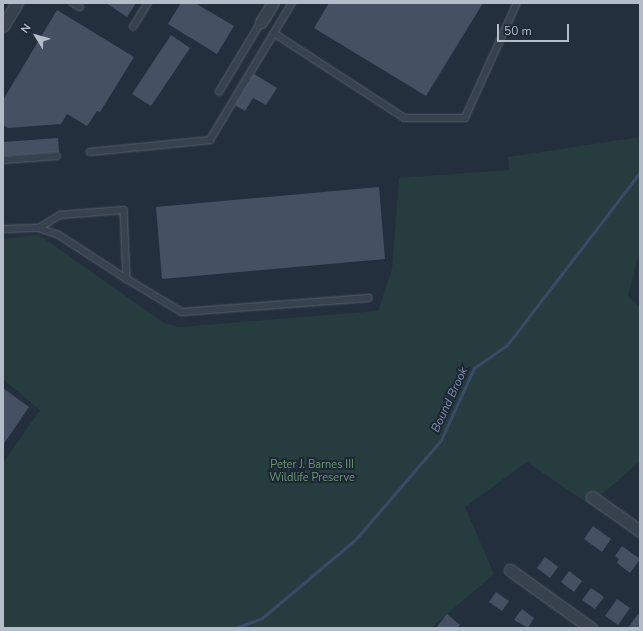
<!DOCTYPE html>
<style>
body{margin:0}
#map{position:relative;width:643px;height:631px;overflow:hidden;background:#242f3e;font-family:"Nunito Sans",sans-serif}
div>[style]{position:absolute}
[style*='--x']{left:calc(var(--x)*1px);top:calc(var(--y)*1px);width:calc(var(--w)*1px);rotate:calc(var(--a)*1deg)}
.green>*{inset:0;background:#263c3f}
.stream>*{height:3px;margin:-1.5px;padding:0 1.5px;transform-origin:1.5px;border-radius:1.5px;background:#394c67}
.building>*{inset:0;background:#455162}
.roads{filter:drop-shadow(0 0 1px #565f6c) drop-shadow(0 0 1px #565f6c)}
.lane>*{height:5.5px;margin:-2.75px;padding:0 2.75px;transform-origin:2.75px;border-radius:2.75px;background:#38414e}
.street>*{height:11px;margin:-5.5px;padding:0 5.5px;transform-origin:5.5px;border-radius:5.5px;background:#38414e}
span{translate:-50% -50%;white-space:nowrap;text-align:center;line-height:1.15;-webkit-text-stroke:4px #1d2633;paint-order:stroke}
.park-label{font-size:11px;color:#6b9a76}
.water-label{font-size:12px;color:#7c92b1;font-style:italic}
.frame{position:absolute;inset:0;border:4px solid #b4bcc9;pointer-events:none}
.north{position:absolute;left:16px;top:16px;width:40px;height:40px;-webkit-text-stroke:3px #1d2633;paint-order:stroke;rotate:307deg;font-size:11px;font-weight:700;line-height:16px;text-align:center;color:#b4bcc9}
.north::after{content:'';display:block;margin:auto;width:14px;height:18px;background:#b4bcc9;clip-path:polygon(50% 0,100% 100%,50% 72%,0 100%)}
.scale{position:absolute;left:497px;top:24px;width:72px;height:18px;box-sizing:border-box;border:2px solid #b4bcc9;border-top:0;padding-left:5px;font-size:12px;line-height:14px;white-space:nowrap;color:#b4bcc9;-webkit-text-stroke:3px #1d2633;paint-order:stroke}
</style>
<div id="map">
<div class="green">
<div style="clip-path:polygon(640px 137px,640px 250px,628px 296px,640px 308px,640px 461px,590px 505px,527px 462px,465px 507px,494px 574px,431px 628px,3px 628px,3px 463px,40px 410px,3px 379px,3px 239px,39px 235px,164px 323px,179px 327px,378px 311px,392px 269px,399px 178px,509px 170px,508px 157px)"></div>
</div>
<div class="stream">
<div style="--x:235;--y:628;--w:29;--a:-20"></div>
<div style="--x:262;--y:618;--w:121;--a:-40"></div>
<div style="--x:355;--y:540;--w:132;--a:-49.3"></div>
<div style="--x:441;--y:440;--w:79;--a:-65.4"></div>
<div style="--x:474;--y:368;--w:40;--a:-34.9"></div>
<div style="--x:507;--y:345;--w:218;--a:-52.4"></div>
</div>
<div class="building">
<div style="clip-path:polygon(106px 3px,136px 3px,127px 17px)"></div>
<div style="clip-path:polygon(181px 3px,195px 3px,234px 26px,217px 54px,168px 24px)"></div>
<div style="clip-path:polygon(329px 3px,483px 3px,426px 96px,314px 28px)"></div>
<div style="clip-path:polygon(57px 10px,134px 57px,100px 112px,97px 111px,87px 126px,67px 114px,61px 124px,8px 128px,3px 125px,3px 100px)"></div>
<div style="clip-path:polygon(171px 35px,190px 48px,151px 106px,132px 94px)"></div>
<div style="clip-path:polygon(254px 74px,277px 88px,266px 105px,253px 98px,245px 111px,235px 105px)"></div>
<div style="clip-path:polygon(58px 138px,59px 152px,3px 156px,3px 142px)"></div>
<div style="clip-path:polygon(379px 187px,385px 259px,162px 279px,156px 207px)"></div>
<div style="clip-path:polygon(3px 388px,29px 407px,3px 445px)"></div>
<div style="clip-path:polygon(593px 526px,611px 539px,602px 552px,584px 539px)"></div>
<div style="clip-path:polygon(622px 546px,640px 559px,630px 573px,617px 563px,619px 559px,615px 556px)"></div>
<div style="clip-path:polygon(545px 557px,558px 567px,550px 578px,537px 568px)"></div>
<div style="clip-path:polygon(569px 571px,582px 581px,574px 592px,561px 582px)"></div>
<div style="clip-path:polygon(591px 588px,604px 597px,595px 609px,582px 600px)"></div>
<div style="clip-path:polygon(496px 592px,509px 601px,502px 611px,489px 602px)"></div>
<div style="clip-path:polygon(617px 599px,630px 608px,618px 625px,605px 616px)"></div>
<div style="clip-path:polygon(522px 609px,534px 618px,528px 628px,514px 620px)"></div>
<div style="clip-path:polygon(447px 614px,460px 625px,457px 628px,436px 628px)"></div>
<div style="clip-path:polygon(638px 614px,640px 615px,640px 628px,628px 628px)"></div>
</div>
<div class="roads">
<div class="lane">
<div style="--x:73;--y:3;--w:8;--a:30"></div>
<div style="--x:133;--y:27;--w:28;--a:-58"></div>
<div style="--x:274;--y:33;--w:156;--a:33"></div>
<div style="--x:405;--y:118;--w:60;--a:0"></div>
<div style="--x:465;--y:118;--w:126;--a:-65.7"></div>
<div style="--x:219;--y:92;--w:82;--a:-59"></div>
<div style="--x:90;--y:152;--w:121;--a:-5.7"></div>
<div style="--x:210;--y:140;--w:160;--a:-59.1"></div>
<div style="--x:3;--y:160;--w:54;--a:-4.2"></div>
<div style="--x:39;--y:228;--w:25;--a:-32"></div>
<div style="--x:60;--y:215;--w:64;--a:-4.5"></div>
<div style="--x:124;--y:210;--w:69;--a:87.5"></div>
<div style="--x:127;--y:279;--w:64;--a:31"></div>
<div style="--x:182;--y:312;--w:187;--a:-4.3"></div>
<div style="--x:3;--y:229;--w:36;--a:-2"></div>
<div style="--x:39;--y:228;--w:21;--a:19"></div>
<div style="--x:59;--y:235;--w:81;--a:32.9"></div>
</div>
<div class="street">
<div style="--x:261;--y:22;--w:22;--a:-58"></div>
<div style="--x:3;--y:26;--w:27;--a:-59"></div>
<div style="--x:592;--y:497;--w:59;--a:35.3"></div>
<div style="--x:510;--y:570;--w:100;--a:35.6"></div>
</div>
</div>
<div class="park-label">
<span style="left:312px;top:472px">Peter J. Barnes III<br>Wildlife Preserve</span>
</div>
<div class="water-label">
<span style="left:450px;top:400px;rotate:-65deg">Bound Brook</span>
</div>
<div class="frame"></div>
<div class="north">N</div>
<div class="scale">50 m</div>
</div>
